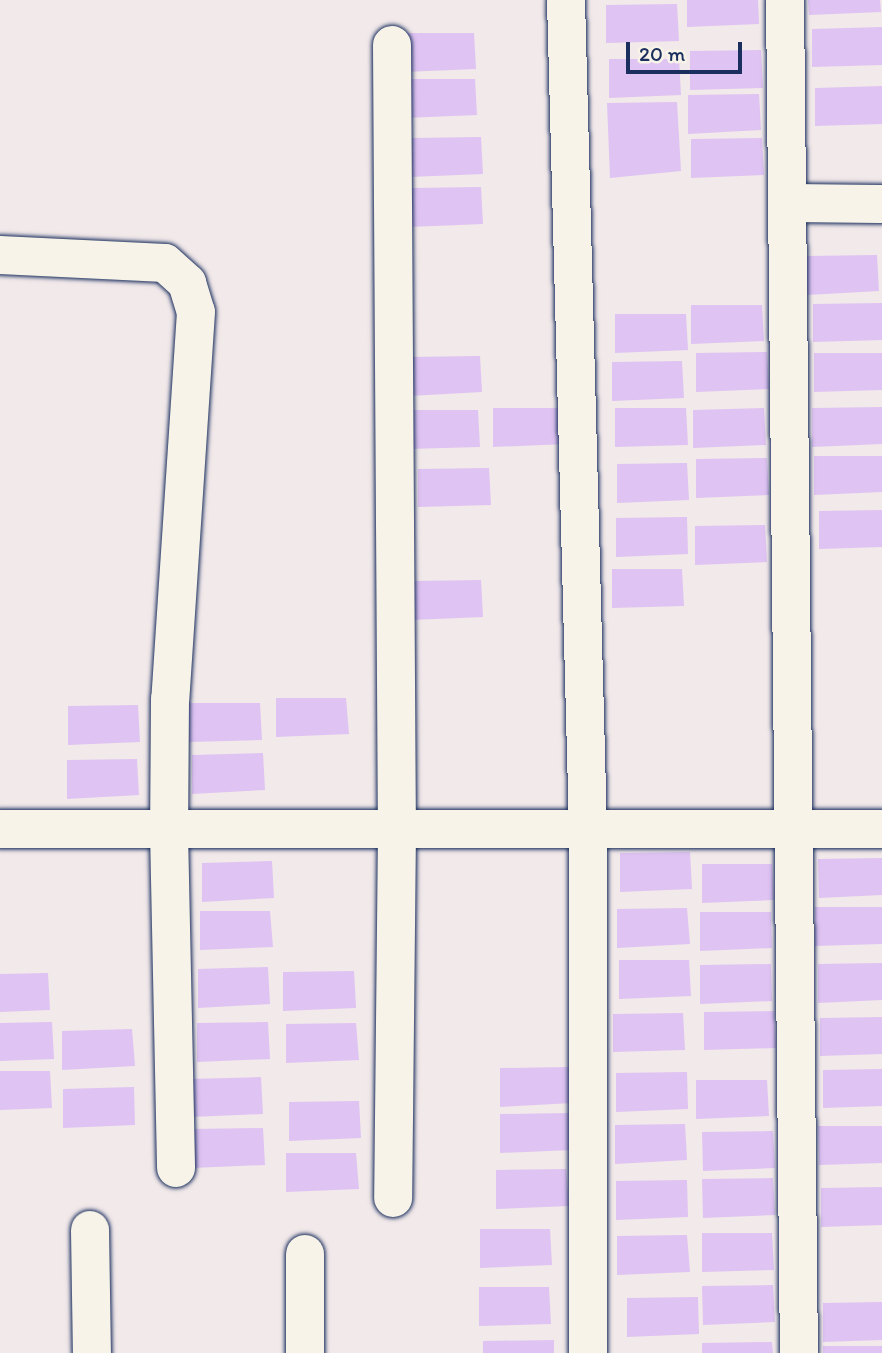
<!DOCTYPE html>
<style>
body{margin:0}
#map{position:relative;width:882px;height:1353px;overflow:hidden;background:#f2e9ea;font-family:Itim,sans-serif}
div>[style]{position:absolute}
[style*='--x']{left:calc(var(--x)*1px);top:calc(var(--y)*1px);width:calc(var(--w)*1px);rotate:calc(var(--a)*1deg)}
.building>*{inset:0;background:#dfc3f2}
.roads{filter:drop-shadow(0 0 2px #1b2f5e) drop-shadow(0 0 2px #1b2f5e)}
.minor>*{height:38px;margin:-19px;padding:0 19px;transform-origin:19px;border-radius:19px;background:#f7f3e8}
span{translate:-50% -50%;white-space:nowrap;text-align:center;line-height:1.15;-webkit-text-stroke:6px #f7f3e8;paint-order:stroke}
.scale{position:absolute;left:626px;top:42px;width:116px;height:32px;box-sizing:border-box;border:4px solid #1b2f5e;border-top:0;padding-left:9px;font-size:21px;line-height:24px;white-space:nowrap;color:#1b2f5e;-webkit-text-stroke:5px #f7f3e8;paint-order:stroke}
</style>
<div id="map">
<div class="building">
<div style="clip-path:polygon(687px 0,758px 0,759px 24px,687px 27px)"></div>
<div style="clip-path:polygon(808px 0,880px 0,881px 12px,809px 15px)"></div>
<div style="clip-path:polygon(677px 4px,679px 41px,606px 43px,606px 5px)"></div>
<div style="clip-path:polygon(882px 27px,882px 65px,812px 67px,812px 29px)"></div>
<div style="clip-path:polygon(404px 33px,474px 33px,476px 69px,404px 72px)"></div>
<div style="clip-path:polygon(761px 50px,763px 88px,690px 90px,690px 51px)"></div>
<div style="clip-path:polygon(609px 59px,679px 59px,681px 95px,609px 98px)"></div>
<div style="clip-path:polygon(405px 79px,475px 79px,477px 115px,405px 118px)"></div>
<div style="clip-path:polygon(882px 86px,882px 124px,815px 126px,815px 88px)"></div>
<div style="clip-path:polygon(759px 94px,761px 130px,688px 134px,688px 95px)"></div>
<div style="clip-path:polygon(677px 102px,681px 171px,610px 178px,607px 103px)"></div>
<div style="clip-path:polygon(481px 137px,483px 174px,410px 177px,410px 138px)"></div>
<div style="clip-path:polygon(762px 138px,764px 175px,691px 178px,691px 139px)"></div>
<div style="clip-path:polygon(481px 187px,483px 224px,410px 227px,410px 188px)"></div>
<div style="clip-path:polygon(877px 255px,879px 291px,807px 295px,807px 256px)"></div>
<div style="clip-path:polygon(882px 303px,882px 340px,813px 342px,813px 304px)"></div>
<div style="clip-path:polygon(691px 305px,762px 305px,764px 341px,691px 344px)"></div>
<div style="clip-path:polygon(615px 314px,686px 314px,688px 350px,615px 353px)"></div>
<div style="clip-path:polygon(767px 352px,769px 389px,696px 392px,696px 353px)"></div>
<div style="clip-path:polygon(814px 353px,882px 353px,882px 390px,814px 392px)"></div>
<div style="clip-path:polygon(480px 356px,482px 392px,409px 396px,409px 357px)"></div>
<div style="clip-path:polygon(682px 361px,684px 398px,612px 401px,612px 362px)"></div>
<div style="clip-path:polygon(882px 407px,882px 444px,812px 447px,812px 408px)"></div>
<div style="clip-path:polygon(493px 408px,563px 408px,566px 444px,493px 447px)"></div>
<div style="clip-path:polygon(615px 408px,686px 408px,688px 445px,615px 447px)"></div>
<div style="clip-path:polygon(764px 408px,766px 445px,693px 448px,693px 410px)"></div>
<div style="clip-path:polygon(407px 410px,478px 410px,480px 447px,408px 449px)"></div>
<div style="clip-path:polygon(814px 456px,882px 456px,882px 492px,814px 495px)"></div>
<div style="clip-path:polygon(767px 458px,769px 495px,696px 498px,696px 459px)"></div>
<div style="clip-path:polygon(687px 463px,689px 500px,617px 503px,617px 464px)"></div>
<div style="clip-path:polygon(489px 468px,491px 505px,418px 507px,418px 469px)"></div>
<div style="clip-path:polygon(882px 510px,882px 547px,819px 549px,819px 511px)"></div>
<div style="clip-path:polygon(687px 517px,688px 554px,616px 557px,616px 518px)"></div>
<div style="clip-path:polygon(765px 525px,767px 562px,695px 565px,695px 526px)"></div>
<div style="clip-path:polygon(612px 569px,682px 569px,684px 606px,612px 608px)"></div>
<div style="clip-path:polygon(481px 580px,483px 617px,411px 620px,411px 581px)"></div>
<div style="clip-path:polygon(276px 698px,346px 698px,349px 734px,276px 737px)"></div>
<div style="clip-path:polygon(189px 703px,260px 703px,262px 740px,189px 742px)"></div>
<div style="clip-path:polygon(138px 705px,140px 742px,68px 745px,68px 706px)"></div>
<div style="clip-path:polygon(263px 753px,265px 790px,192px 794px,192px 755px)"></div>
<div style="clip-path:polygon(137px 759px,139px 795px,67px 799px,67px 760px)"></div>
<div style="clip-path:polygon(690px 852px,692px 889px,620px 892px,620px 853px)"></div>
<div style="clip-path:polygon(882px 858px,882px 895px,819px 898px,818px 859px)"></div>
<div style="clip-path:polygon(272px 861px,274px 898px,202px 902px,202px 863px)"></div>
<div style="clip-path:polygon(702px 864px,772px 864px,774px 900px,702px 903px)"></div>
<div style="clip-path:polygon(815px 907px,882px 907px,882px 944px,815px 946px)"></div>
<div style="clip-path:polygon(687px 908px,690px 944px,617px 948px,617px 909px)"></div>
<div style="clip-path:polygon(200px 911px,270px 911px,273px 947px,200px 950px)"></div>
<div style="clip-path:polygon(700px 912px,771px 912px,772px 948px,700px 951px)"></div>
<div style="clip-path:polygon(619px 960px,689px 960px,691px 996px,619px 999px)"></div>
<div style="clip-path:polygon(882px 963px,882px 1000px,818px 1003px,818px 964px)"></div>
<div style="clip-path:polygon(771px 964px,772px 1001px,700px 1004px,700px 965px)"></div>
<div style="clip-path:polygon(268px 967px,270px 1004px,198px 1008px,198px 969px)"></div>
<div style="clip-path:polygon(354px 971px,356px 1008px,283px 1011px,283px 972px)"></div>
<div style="clip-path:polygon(48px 973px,50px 1010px,0 1012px,0 974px)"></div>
<div style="clip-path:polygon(774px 1011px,776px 1048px,704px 1050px,704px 1012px)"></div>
<div style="clip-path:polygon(683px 1013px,685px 1050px,613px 1052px,613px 1014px)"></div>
<div style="clip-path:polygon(882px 1017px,882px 1054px,820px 1056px,820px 1018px)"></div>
<div style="clip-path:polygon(52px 1022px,54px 1059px,0 1061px,0 1023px)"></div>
<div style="clip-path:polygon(268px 1022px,270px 1059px,197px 1062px,197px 1023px)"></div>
<div style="clip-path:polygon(356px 1023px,359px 1060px,286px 1063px,286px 1024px)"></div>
<div style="clip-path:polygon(132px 1029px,135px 1066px,62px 1070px,62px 1031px)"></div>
<div style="clip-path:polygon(570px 1067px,572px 1103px,500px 1107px,500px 1068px)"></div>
<div style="clip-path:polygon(882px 1069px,882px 1106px,823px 1108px,823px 1070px)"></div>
<div style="clip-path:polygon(0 1071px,50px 1071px,52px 1108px,0 1110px)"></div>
<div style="clip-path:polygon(687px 1072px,688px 1109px,616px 1112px,616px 1073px)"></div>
<div style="clip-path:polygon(261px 1077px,263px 1114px,191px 1117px,191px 1079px)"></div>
<div style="clip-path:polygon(696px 1080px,767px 1080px,769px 1116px,696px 1119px)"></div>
<div style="clip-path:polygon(134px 1087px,135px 1125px,63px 1128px,63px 1089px)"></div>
<div style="clip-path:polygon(359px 1101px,361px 1138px,289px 1141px,289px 1102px)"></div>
<div style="clip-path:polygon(570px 1113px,572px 1150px,500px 1153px,500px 1114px)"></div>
<div style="clip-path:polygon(685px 1124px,687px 1160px,615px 1164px,615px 1125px)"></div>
<div style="clip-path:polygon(818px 1126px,882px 1126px,882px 1163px,819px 1165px)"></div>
<div style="clip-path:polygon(263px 1128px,265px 1165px,192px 1168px,192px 1129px)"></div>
<div style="clip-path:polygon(773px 1131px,775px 1168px,703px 1171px,702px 1132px)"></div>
<div style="clip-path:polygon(286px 1153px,356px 1153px,359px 1189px,286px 1192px)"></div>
<div style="clip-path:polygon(566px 1169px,569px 1206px,496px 1209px,496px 1170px)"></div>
<div style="clip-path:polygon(773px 1178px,775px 1215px,703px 1218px,702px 1179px)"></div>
<div style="clip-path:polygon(687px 1180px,688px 1217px,616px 1220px,616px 1181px)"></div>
<div style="clip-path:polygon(882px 1187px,882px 1225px,821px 1227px,821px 1188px)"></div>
<div style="clip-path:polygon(480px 1229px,550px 1229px,552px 1265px,480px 1268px)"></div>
<div style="clip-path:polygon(702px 1233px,772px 1233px,774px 1270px,702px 1272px)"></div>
<div style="clip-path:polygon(687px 1235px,690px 1272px,617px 1275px,617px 1236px)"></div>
<div style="clip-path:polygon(773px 1285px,775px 1322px,703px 1325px,702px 1286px)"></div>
<div style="clip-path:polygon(479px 1287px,549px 1287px,551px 1324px,479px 1326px)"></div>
<div style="clip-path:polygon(698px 1297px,699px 1334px,627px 1337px,627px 1298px)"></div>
<div style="clip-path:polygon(882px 1302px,882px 1340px,823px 1342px,823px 1303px)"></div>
<div style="clip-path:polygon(554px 1340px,554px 1353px,483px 1353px,483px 1341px)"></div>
<div style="clip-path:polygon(772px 1342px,773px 1353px,702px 1353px,702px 1343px)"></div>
<div style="clip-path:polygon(823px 1346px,882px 1346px,882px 1353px,823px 1353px)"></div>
</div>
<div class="roads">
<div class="minor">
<div style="--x:566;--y:0;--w:829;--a:88.48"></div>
<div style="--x:588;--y:829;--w:524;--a:90"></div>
<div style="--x:785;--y:0;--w:1353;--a:89.41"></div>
<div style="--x:392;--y:45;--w:786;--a:89.64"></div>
<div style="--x:397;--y:831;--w:367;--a:90.6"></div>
<div style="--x:790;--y:203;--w:92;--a:0.6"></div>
<div style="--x:0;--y:255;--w:165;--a:2.8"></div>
<div style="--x:165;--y:263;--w:30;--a:42"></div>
<div style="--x:187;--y:283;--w:30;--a:73"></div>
<div style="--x:196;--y:312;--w:388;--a:93.8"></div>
<div style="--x:170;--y:699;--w:132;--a:90.4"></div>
<div style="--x:169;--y:831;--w:337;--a:88.8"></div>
<div style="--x:0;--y:829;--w:882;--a:0"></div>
<div style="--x:90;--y:1230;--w:123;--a:89.1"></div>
<div style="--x:305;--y:1254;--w:99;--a:90"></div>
</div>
</div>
<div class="scale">20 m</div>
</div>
